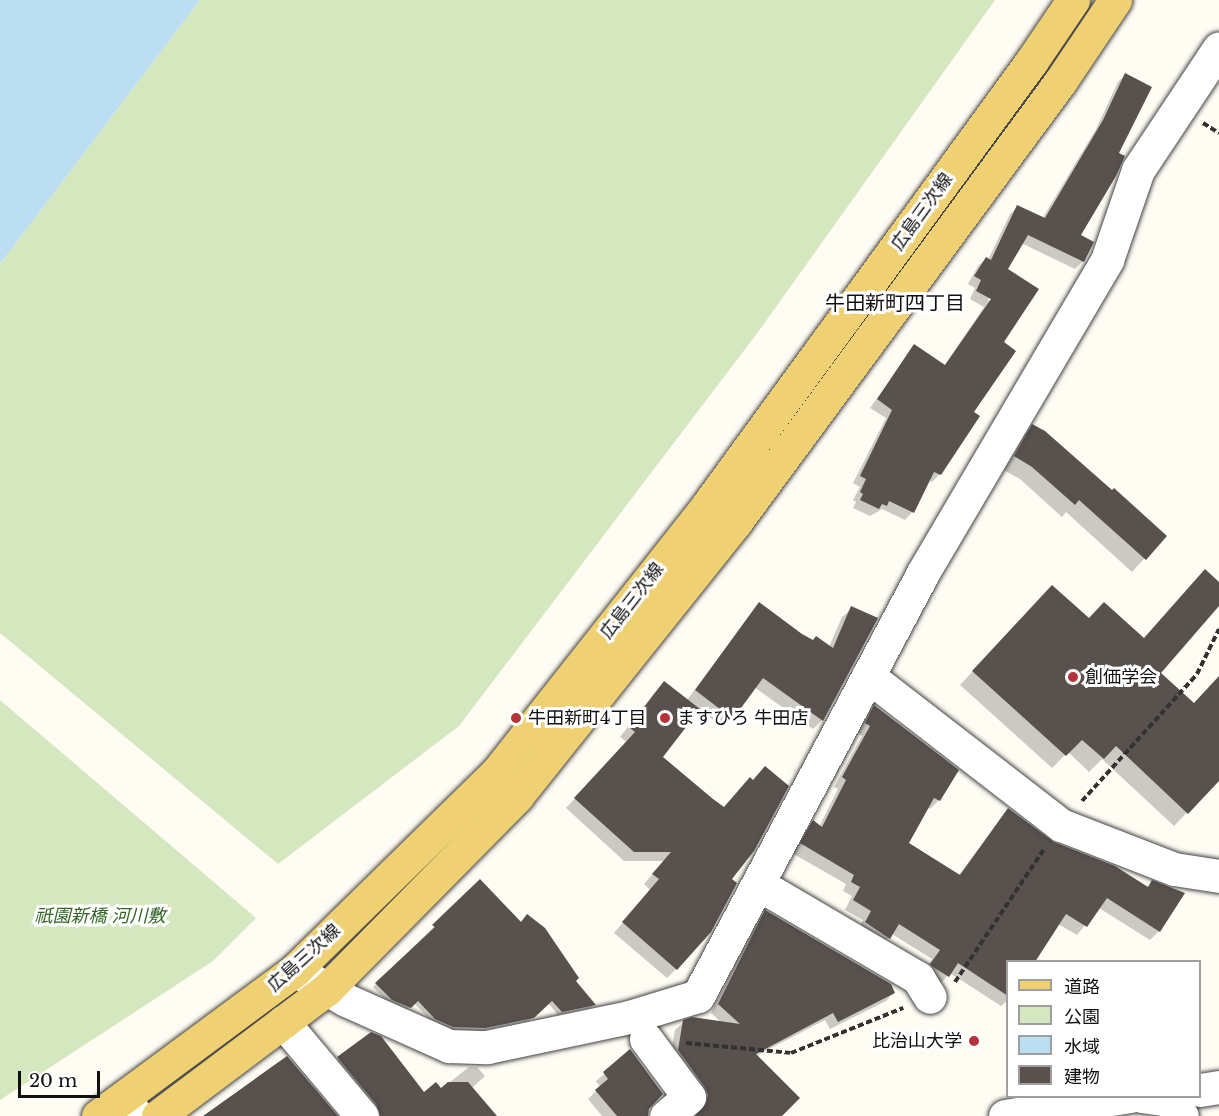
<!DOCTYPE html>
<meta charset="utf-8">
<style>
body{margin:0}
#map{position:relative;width:1219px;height:1116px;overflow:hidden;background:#fefcf3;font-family:"Libre Baskerville","Noto Sans JP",serif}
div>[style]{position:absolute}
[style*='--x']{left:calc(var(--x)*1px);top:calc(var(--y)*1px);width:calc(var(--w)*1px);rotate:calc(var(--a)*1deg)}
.green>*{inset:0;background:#d4e7bf}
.water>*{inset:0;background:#bbdef2}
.shadow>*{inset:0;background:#0003}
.building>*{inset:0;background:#58514d}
.path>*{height:4px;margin-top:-2px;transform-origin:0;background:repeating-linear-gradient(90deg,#323232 0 6px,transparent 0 9px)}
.roads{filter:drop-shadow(0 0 2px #434343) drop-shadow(0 0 2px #434343)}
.minor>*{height:33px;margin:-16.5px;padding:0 16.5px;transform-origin:16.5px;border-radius:16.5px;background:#fff}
.major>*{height:33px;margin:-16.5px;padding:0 16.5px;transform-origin:16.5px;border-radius:16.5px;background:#efd073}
.dots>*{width:16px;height:16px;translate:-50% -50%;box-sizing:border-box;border:3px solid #fff;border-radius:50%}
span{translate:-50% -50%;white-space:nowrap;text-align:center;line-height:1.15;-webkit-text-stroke:6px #fff;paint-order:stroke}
.street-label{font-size:18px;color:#101010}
.poi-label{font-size:18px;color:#101010}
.left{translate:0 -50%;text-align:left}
.right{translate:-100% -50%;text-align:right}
.park-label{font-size:18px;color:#316424;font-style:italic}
.neighbourhood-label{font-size:20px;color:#101010}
.legend{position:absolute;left:1006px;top:960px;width:195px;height:138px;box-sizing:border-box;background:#fff;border:2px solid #9f9f9f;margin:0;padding:8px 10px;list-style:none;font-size:18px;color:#101010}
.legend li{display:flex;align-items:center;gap:12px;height:30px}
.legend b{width:30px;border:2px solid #9f9f9f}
.scale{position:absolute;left:18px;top:1071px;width:82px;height:27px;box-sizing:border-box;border:3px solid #101010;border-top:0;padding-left:8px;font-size:18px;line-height:21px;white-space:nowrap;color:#101010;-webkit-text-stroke:4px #fff;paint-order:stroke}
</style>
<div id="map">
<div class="green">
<div style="clip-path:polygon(200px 0,995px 0,761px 328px,459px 726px,278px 864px,0 633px,0 264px)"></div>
<div style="clip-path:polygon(0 700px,256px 918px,213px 961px,0 1100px)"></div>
</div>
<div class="water">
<div style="clip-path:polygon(0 0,200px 0,0 264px)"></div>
</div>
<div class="shadow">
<div style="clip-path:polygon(evenodd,1125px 75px,1078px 236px,1083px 261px,1075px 269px,1021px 243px,1006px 269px,1002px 343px,972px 412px,940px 474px,932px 482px,928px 480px,912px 512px,905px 520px,882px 509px,870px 516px,853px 508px,856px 502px,853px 500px,860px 487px,853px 483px,886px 418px,870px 408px,915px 346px,944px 366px,984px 307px,970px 299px,975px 288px,968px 284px,978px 266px,986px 259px,988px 260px,1010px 214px,1018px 207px,1042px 219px,1096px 129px,1118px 82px,1125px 75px,996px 287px,990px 302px,988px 300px,996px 287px)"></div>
<div style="clip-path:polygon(1033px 426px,1165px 536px,1132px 572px,1066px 512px,1062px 517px,1020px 479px,1002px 469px,1020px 438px)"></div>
<div style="clip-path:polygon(1219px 584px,1219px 604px,1159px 673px,1194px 704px,1219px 700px,1219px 779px,1174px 826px,1102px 759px,1089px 772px,1068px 752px,1052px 768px,960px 685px,1039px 600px,1143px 639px)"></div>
<div style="clip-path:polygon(759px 604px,801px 635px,829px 647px,842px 617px,852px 608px,822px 720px,813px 729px,754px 687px,723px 727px,698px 709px,661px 757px,730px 879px,676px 969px,667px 978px,614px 933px,650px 890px,644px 884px,664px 861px,624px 861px,566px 808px,627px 742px,620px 737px,655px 692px,664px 683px,687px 700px)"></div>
<div style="clip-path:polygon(874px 706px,939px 800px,930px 809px,927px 807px,907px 843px,958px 876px,1008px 810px,1053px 844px,1146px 888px,1152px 882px,1183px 894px,1159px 931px,1150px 940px,1099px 908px,1077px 935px,1058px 924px,1008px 962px,1008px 1000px,1001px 1006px,950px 973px,939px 985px,922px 974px,932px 959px,892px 934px,880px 947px,857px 932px,863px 920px,845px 910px,852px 896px,843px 891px,846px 884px,792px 853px,804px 830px,813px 822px,819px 827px,838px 789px,834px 787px,862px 736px,857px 732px,865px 715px)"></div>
<div style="clip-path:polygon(480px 881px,574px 982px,594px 1005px,591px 1008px,558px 1015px,548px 1003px,529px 1021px,481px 1031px,449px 1030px,432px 1022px,414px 1003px,406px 1011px,388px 1003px,373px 987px)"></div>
<div style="clip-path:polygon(765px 912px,893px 993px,886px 1001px,830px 1029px,825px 1020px,756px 1056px,780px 1116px,697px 1116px,700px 1102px,670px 1059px,675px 1030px,684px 1022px,722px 1023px,711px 1013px,757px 920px)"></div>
<div style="clip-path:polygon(371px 1033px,424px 1094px,440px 1090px,469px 1067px,477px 1067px,485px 1076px,472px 1088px,495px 1116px,369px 1116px,329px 1067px)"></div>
<div style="clip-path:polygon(630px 1052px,646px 1116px,602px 1116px,588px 1099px,600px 1087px,596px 1081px)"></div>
</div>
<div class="building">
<div style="clip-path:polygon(1125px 73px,1152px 87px,1119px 153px,1125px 156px,1116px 176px,1081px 235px,1094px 242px,1084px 262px,1028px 235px,1008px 269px,1039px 289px,1004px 342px,1016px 351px,974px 412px,980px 416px,941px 475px,934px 472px,914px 513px,889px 501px,887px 506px,882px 504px,879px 509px,860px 500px,863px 494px,860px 492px,866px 479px,860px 476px,892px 410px,877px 399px,914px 344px,945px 365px,991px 299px,976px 291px,981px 280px,974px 276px,986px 257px,991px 260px,1017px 205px,1045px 218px,1103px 120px)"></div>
<div style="clip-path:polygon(1032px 424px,1045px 431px,1112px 490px,1114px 488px,1167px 536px,1146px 560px,1079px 500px,1075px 505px,1032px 467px,1014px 456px)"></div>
<div style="clip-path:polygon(1205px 569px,1219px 582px,1219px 606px,1161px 673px,1194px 703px,1219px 676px,1219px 781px,1188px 814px,1116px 746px,1104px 759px,1082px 740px,1066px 756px,972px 671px,1052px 585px,1089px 618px,1104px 602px,1144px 638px)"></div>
<div style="clip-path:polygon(759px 602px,802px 634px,813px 640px,816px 636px,833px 648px,851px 606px,878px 618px,823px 721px,763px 678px,733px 719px,695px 690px)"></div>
<div style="clip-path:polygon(664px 681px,700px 709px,663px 757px,713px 799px,724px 807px,750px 777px,753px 780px,765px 766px,789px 786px,754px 851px,732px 879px,737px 883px,711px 932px,677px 970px,622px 922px,659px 879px,652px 874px,671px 852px,634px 852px,574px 798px,635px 732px,629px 727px)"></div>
<div style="clip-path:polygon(874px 705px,959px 770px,940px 801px,934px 798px,909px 843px,960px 875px,1008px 808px,1054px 842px,1115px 866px,1148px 887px,1152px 880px,1185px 893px,1160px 932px,1107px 898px,1087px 927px,1066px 914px,1035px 962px,1008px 962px,1008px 996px,958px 963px,949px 977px,933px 967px,930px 964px,940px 950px,899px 924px,890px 939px,865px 922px,871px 911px,853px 900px,860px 887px,851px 882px,854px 875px,800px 843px,813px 820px,822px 827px,846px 780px,842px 777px,870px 726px,865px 723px)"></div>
<div style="clip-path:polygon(480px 879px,521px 922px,527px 914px,545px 928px,579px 978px,576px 981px,596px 1005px,562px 1012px,552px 1001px,534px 1018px,485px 1028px,453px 1027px,435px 1019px,418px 1001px,411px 1008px,392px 1000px,375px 983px,435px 927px,432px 925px)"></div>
<div style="clip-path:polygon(765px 910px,891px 984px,895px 993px,838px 1022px,833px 1013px,756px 1054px,800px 1098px,782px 1116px,695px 1116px,706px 1104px,708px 1095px,704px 1086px,678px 1050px,683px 1020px,692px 1017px,740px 1024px,718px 1004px)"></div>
<div style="clip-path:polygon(371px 1032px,381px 1036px,424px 1092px,436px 1082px,441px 1088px,448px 1082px,468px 1082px,497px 1116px,380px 1116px,376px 1104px,337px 1057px)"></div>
<div style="clip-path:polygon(630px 1049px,663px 1094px,649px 1109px,648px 1116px,617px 1116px,595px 1090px,608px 1079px,603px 1072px)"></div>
<div style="clip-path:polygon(287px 1056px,338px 1116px,203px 1116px)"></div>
</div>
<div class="path">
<div style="--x:1203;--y:123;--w:19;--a:32"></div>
<div style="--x:1082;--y:801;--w:171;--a:-47.8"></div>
<div style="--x:1197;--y:674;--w:50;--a:-63.9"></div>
<div style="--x:955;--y:982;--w:160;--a:-56.2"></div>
<div style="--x:686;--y:1043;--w:105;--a:5.4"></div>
<div style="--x:791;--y:1053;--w:121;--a:-21.9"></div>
</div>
<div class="roads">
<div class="minor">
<div style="--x:868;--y:676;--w:244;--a:37.7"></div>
<div style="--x:1061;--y:825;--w:121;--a:21.3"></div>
<div style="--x:1174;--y:869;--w:46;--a:8.8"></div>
<div style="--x:758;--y:884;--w:186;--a:30.4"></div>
<div style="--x:918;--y:978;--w:22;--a:58"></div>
<div style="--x:295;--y:970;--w:59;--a:30.5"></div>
<div style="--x:346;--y:1000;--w:113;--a:24.1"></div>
<div style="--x:449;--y:1046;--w:38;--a:2"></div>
<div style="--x:487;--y:1047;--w:145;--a:-11.9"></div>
<div style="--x:629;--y:1017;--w:72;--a:-16.9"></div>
<div style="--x:698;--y:996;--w:481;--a:-62"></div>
<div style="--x:924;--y:571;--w:361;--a:-59.5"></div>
<div style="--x:1107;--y:260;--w:95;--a:-71"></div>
<div style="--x:1138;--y:170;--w:146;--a:-56.4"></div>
<div style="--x:283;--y:1022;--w:123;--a:50"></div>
<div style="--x:646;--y:1039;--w:72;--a:53.4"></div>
<div style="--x:689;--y:1097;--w:30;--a:140"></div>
<div style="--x:1200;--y:1090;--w:19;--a:-9"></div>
<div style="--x:1141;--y:1096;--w:27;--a:8"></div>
<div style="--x:1168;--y:1100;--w:21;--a:49"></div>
<div style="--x:124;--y:1098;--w:22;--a:54"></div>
<div style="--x:1005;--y:1116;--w:127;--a:-9.1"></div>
</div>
<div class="major">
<div style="--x:98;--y:1116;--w:245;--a:-36.5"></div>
<div style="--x:295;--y:970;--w:284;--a:-44.4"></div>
<div style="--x:498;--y:771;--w:337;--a:-51.7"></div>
<div style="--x:707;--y:506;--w:550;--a:-53.88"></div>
<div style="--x:1031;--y:62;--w:75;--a:-55.9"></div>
<div style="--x:158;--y:1116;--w:211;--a:-36.9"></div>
<div style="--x:327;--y:989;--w:271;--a:-45.4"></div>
<div style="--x:517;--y:796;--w:349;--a:-51.4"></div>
<div style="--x:735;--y:523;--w:548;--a:-53.61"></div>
<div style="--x:1060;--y:82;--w:99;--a:-56.1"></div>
</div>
</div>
<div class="dots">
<div style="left:1073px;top:677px;background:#b73138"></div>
<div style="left:516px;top:718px;background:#b73138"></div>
<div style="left:665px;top:718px;background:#b73138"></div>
<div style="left:974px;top:1041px;background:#b73138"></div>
</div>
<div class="street-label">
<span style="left:922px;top:212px;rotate:-54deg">広島三次線</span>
<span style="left:632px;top:601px;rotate:-52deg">広島三次線</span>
<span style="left:304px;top:958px;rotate:-42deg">広島三次線</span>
</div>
<div class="poi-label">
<span class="left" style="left:1085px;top:677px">創価学会</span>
<span class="left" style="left:528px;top:718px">牛田新町4丁目</span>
<span class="left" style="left:677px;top:718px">ますひろ 牛田店</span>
<span class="right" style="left:962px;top:1041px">比治山大学</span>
</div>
<div class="park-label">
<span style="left:100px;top:916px">祇園新橋 河川敷</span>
</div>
<div class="neighbourhood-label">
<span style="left:895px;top:303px">牛田新町四丁目</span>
</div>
<ul class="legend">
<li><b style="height:8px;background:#efd073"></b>道路</li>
<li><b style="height:16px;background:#d4e7bf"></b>公園</li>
<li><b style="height:16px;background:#bbdef2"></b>水域</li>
<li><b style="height:16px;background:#58514d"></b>建物</li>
</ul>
<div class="scale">20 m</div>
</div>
